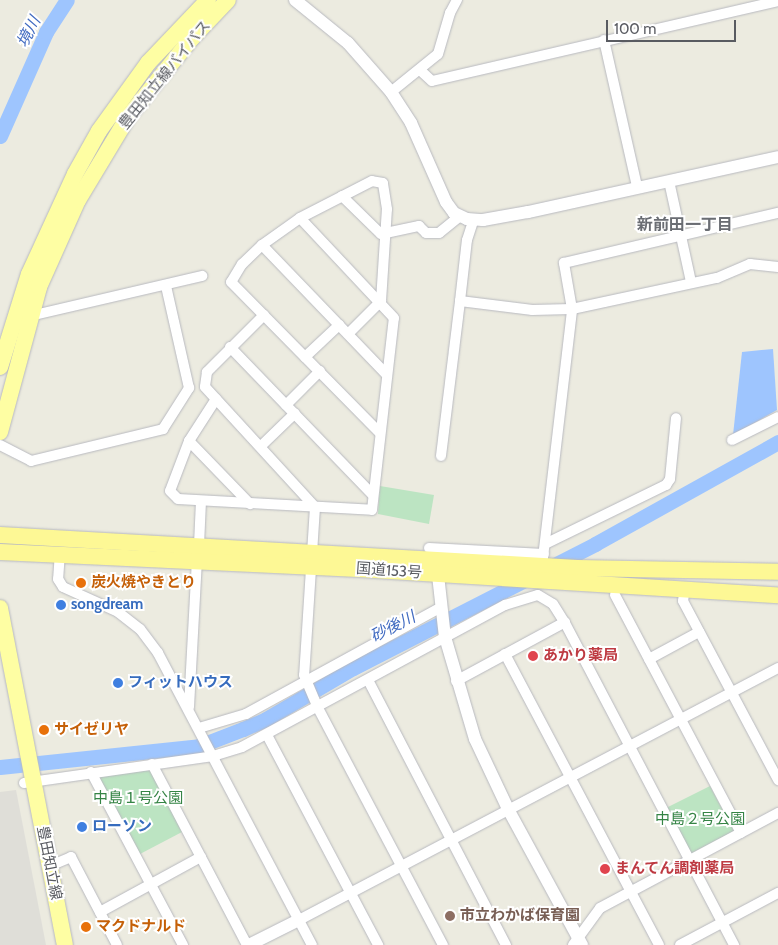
<!DOCTYPE html>
<meta charset="utf-8">
<style>
body{margin:0}
#map{position:relative;width:778px;height:945px;overflow:hidden;background:#ecebe0;font-family:Cabin,"Noto Sans JP",sans-serif}
div>[style]{position:absolute}
[style*='--x']{left:calc(var(--x)*1px);top:calc(var(--y)*1px);width:calc(var(--w)*1px);rotate:calc(var(--a)*1deg)}
.industrial>*{inset:0;background:#dfded8}
.green>*{inset:0;background:#bce4c2}
.water>*{inset:0;background:#9ec5fe}
.river>*{height:15px;margin:-7.5px;padding:0 7.5px;transform-origin:7.5px;border-radius:7.5px;background:#9ec5fe}
.roads{filter:drop-shadow(0 0 1px #b8b9bf) drop-shadow(0 0 1px #b8b9bf)}
.minor>*{height:10px;margin:-5px;padding:0 5px;transform-origin:5px;border-radius:5px;background:#fff}
.tertiary>*{height:12px;margin:-6px;padding:0 6px;transform-origin:6px;border-radius:6px;background:#fff}
.primary>*{height:16px;margin:-8px;padding:0 8px;transform-origin:8px;border-radius:8px;background:#fefea3}
.trunk>*{height:16px;margin:-8px;padding:0 8px;transform-origin:8px;border-radius:8px;background:#fdf895}
.dots>*{width:14px;height:14px;translate:-50% -50%;box-sizing:border-box;border:2px solid #fff;border-radius:50%}
span{translate:-50% -50%;white-space:nowrap;text-align:center;line-height:1.15;-webkit-text-stroke:4px #fff;paint-order:stroke}
.street-label{font-size:15px;color:#595b61}
.food-label{font-size:15px;color:#c56008;font-weight:700}
.left{translate:0 -50%;text-align:left}
.shop-label{font-size:15px;color:#366cbe;font-weight:700}
.health-label{font-size:15px;color:#be3a42;font-weight:700}
.park-label{font-size:15px;color:#358445}
.education-label{font-size:15px;color:#785e54;font-weight:700}
.water-label{font-size:16px;color:#416bc1;font-style:italic}
.neighbourhood-label{font-size:16px;color:#6a6d73;font-weight:700}
.scale{position:absolute;left:606px;top:20px;width:130px;height:22px;box-sizing:border-box;border:2px solid #595b61;border-top:0;padding-left:6px;font-size:15px;line-height:18px;white-space:nowrap;color:#595b61;-webkit-text-stroke:4px #fff;paint-order:stroke}
</style>
<div id="map">
<div class="industrial">
<div style="clip-path:polygon(16px 790px,46px 945px,0 945px,0 792px)"></div>
</div>
<div class="green">
<div style="clip-path:polygon(380px 486px,434px 495px,429px 524px,378px 514px)"></div>
<div style="clip-path:polygon(151px 770px,182px 832px,140px 854px,98px 776px)"></div>
<div style="clip-path:polygon(710px 786px,734px 831px,690px 854px,666px 808px)"></div>
</div>
<div class="water">
<div style="clip-path:polygon(773px 349px,777px 410px,733px 435px,742px 352px)"></div>
</div>
<div class="river">
<div style="--x:0;--y:136;--w:114;--a:-66.1"></div>
<div style="--x:46;--y:32;--w:38;--a:-57"></div>
<div style="--x:0;--y:767;--w:200;--a:-6"></div>
<div style="--x:199;--y:746;--w:47;--a:-21.1"></div>
<div style="--x:243;--y:729;--w:25;--a:-23"></div>
<div style="--x:266;--y:719;--w:101;--a:-30.4"></div>
<div style="--x:353;--y:668;--w:272;--a:-27.1"></div>
<div style="--x:595;--y:544;--w:210;--a:-29.1"></div>
</div>
<div class="roads">
<div class="minor">
<div style="--x:604;--y:40;--w:151;--a:77.3"></div>
<div style="--x:420;--y:70;--w:16;--a:43"></div>
<div style="--x:432;--y:81;--w:355;--a:-13"></div>
<div style="--x:391;--y:92;--w:60;--a:-39"></div>
<div style="--x:438;--y:54;--w:43;--a:-73.7"></div>
<div style="--x:450;--y:13;--w:15;--a:-62"></div>
<div style="--x:669;--y:181;--w:103;--a:77.7"></div>
<div style="--x:342;--y:196;--w:54;--a:44.3"></div>
<div style="--x:381;--y:234;--w:39;--a:-12"></div>
<div style="--x:419;--y:226;--w:10;--a:45"></div>
<div style="--x:426;--y:233;--w:13;--a:0"></div>
<div style="--x:439;--y:233;--w:27;--a:-39"></div>
<div style="--x:262;--y:245;--w:180;--a:46.1"></div>
<div style="--x:460;--y:301;--w:61;--a:-83.5"></div>
<div style="--x:467;--y:240;--w:20;--a:-72"></div>
<div style="--x:264;--y:315;--w:81;--a:135"></div>
<div style="--x:207;--y:372;--w:15;--a:98"></div>
<div style="--x:205;--y:387;--w:163;--a:47.5"></div>
<div style="--x:315;--y:507;--w:168;--a:93.7"></div>
<div style="--x:304;--y:675;--w:36;--a:67"></div>
<div style="--x:318;--y:708;--w:268;--a:62.2"></div>
<div style="--x:30;--y:316;--w:177;--a:-13.1"></div>
<div style="--x:348;--y:334;--w:47;--a:-45"></div>
<div style="--x:381;--y:301;--w:92;--a:-86.3"></div>
<div style="--x:387;--y:209;--w:26;--a:-99"></div>
<div style="--x:383;--y:183;--w:11;--a:-170"></div>
<div style="--x:372;--y:181;--w:81;--a:152.8"></div>
<div style="--x:300;--y:218;--w:47;--a:144.6"></div>
<div style="--x:262;--y:245;--w:28;--a:136"></div>
<div style="--x:242;--y:264;--w:21;--a:121"></div>
<div style="--x:231;--y:282;--w:211;--a:45.4"></div>
<div style="--x:230;--y:347;--w:206;--a:46"></div>
<div style="--x:305;--y:357;--w:47;--a:-43.3"></div>
<div style="--x:216;--y:399;--w:50;--a:122.7"></div>
<div style="--x:189;--y:441;--w:53;--a:110.8"></div>
<div style="--x:170;--y:491;--w:11;--a:45"></div>
<div style="--x:178;--y:499;--w:194;--a:3.2"></div>
<div style="--x:372;--y:510;--w:193;--a:-83.5"></div>
<div style="--x:394;--y:318;--w:137;--a:-133.2"></div>
<div style="--x:286;--y:405;--w:48;--a:-45"></div>
<div style="--x:732;--y:440;--w:51;--a:-26.6"></div>
<div style="--x:189;--y:441;--w:88;--a:45.9"></div>
<div style="--x:0;--y:445;--w:35;--a:27"></div>
<div style="--x:31;--y:461;--w:136;--a:-13.6"></div>
<div style="--x:163;--y:429;--w:49;--a:-57.6"></div>
<div style="--x:189;--y:388;--w:105;--a:-102.7"></div>
<div style="--x:261;--y:446;--w:47;--a:-44.1"></div>
<div style="--x:441;--y:456;--w:156;--a:-83"></div>
<div style="--x:460;--y:301;--w:73;--a:7.1"></div>
<div style="--x:532;--y:310;--w:40;--a:-1.4"></div>
<div style="--x:572;--y:309;--w:148;--a:-12.1"></div>
<div style="--x:717;--y:278;--w:36;--a:-23"></div>
<div style="--x:750;--y:264;--w:28;--a:6"></div>
<div style="--x:545;--y:544;--w:135;--a:-26"></div>
<div style="--x:666;--y:485;--w:7;--a:-56"></div>
<div style="--x:670;--y:479;--w:61;--a:-84.4"></div>
<div style="--x:199;--y:545;--w:44;--a:-87.4"></div>
<div style="--x:429;--y:548;--w:115;--a:3"></div>
<div style="--x:60;--y:552;--w:27;--a:94"></div>
<div style="--x:58;--y:579;--w:9;--a:58"></div>
<div style="--x:63;--y:587;--w:60;--a:24.4"></div>
<div style="--x:118;--y:612;--w:28;--a:38"></div>
<div style="--x:140;--y:629;--w:30;--a:53"></div>
<div style="--x:158;--y:653;--w:330;--a:62.2"></div>
<div style="--x:542;--y:566;--w:259;--a:-83.3"></div>
<div style="--x:572;--y:309;--w:47;--a:-99.9"></div>
<div style="--x:564;--y:263;--w:220;--a:-13.2"></div>
<div style="--x:685;--y:587;--w:14;--a:98"></div>
<div style="--x:683;--y:601;--w:203;--a:62"></div>
<div style="--x:615;--y:595;--w:269;--a:62.1"></div>
<div style="--x:505;--y:654;--w:329;--a:62.1"></div>
<div style="--x:649;--y:659;--w:57;--a:-28.4"></div>
<div style="--x:368;--y:680;--w:299;--a:62.5"></div>
<div style="--x:456;--y:681;--w:124;--a:-28.4"></div>
<div style="--x:189;--y:707;--w:146;--a:-86.9"></div>
<div style="--x:199;--y:728;--w:49;--a:-16.6"></div>
<div style="--x:246;--y:714;--w:221;--a:-28.7"></div>
<div style="--x:267;--y:735;--w:238;--a:62.1"></div>
<div style="--x:152;--y:764;--w:204;--a:62.3"></div>
<div style="--x:91;--y:772;--w:196;--a:62"></div>
<div style="--x:24;--y:783;--w:191;--a:-8.1"></div>
<div style="--x:213;--y:756;--w:30;--a:-17"></div>
<div style="--x:242;--y:747;--w:299;--a:-28.4"></div>
<div style="--x:505;--y:605;--w:34;--a:-17"></div>
<div style="--x:538;--y:595;--w:17;--a:31"></div>
<div style="--x:553;--y:604;--w:22;--a:58"></div>
<div style="--x:565;--y:623;--w:364;--a:62.3"></div>
<div style="--x:50;--y:866;--w:23;--a:-23"></div>
<div style="--x:71;--y:857;--w:99;--a:62.4"></div>
<div style="--x:100;--y:912;--w:115;--a:-28.6"></div>
<div style="--x:299;--y:920;--w:541;--a:-27.75"></div>
<div style="--x:573;--y:945;--w:46;--a:-53.9"></div>
<div style="--x:600;--y:908;--w:202;--a:-28.1"></div>
<div style="--x:680;--y:945;--w:111;--a:-28"></div>
</div>
<div class="tertiary">
<div style="--x:295;--y:0;--w:68;--a:39.1"></div>
<div style="--x:348;--y:43;--w:65;--a:48.7"></div>
<div style="--x:391;--y:92;--w:37;--a:57"></div>
<div style="--x:411;--y:123;--w:86;--a:66.1"></div>
<div style="--x:446;--y:202;--w:14;--a:54"></div>
<div style="--x:454;--y:213;--w:14;--a:25"></div>
<div style="--x:467;--y:219;--w:16;--a:4"></div>
<div style="--x:483;--y:220;--w:46;--a:-10.1"></div>
<div style="--x:528;--y:212;--w:256;--a:-12.4"></div>
<div style="--x:438;--y:575;--w:62;--a:83.6"></div>
<div style="--x:445;--y:637;--w:106;--a:73.6"></div>
<div style="--x:475;--y:739;--w:80;--a:64.7"></div>
<div style="--x:509;--y:811;--w:153;--a:61.4"></div>
<div style="--x:249;--y:945;--w:56;--a:-26.6"></div>
</div>
<div class="primary">
<div style="--x:0;--y:367;--w:97;--a:-72.7"></div>
<div style="--x:29;--y:274;--w:110;--a:-65.3"></div>
<div style="--x:75;--y:174;--w:49;--a:-60.8"></div>
<div style="--x:99;--y:131;--w:84;--a:-54.2"></div>
<div style="--x:148;--y:63;--w:87;--a:-46.4"></div>
<div style="--x:0;--y:432;--w:150;--a:-74.9"></div>
<div style="--x:39;--y:287;--w:95;--a:-65.9"></div>
<div style="--x:78;--y:200;--w:97;--a:-58.9"></div>
<div style="--x:128;--y:117;--w:102;--a:-51"></div>
<div style="--x:192;--y:38;--w:52;--a:-46.5"></div>
<div style="--x:0;--y:608;--w:343;--a:79.1"></div>
</div>
<div class="trunk">
<div style="--x:0;--y:535;--w:578;--a:3.27"></div>
<div style="--x:577;--y:568;--w:201;--a:1.1"></div>
<div style="--x:0;--y:552;--w:359;--a:2.7"></div>
<div style="--x:359;--y:569;--w:420;--a:3.6"></div>
</div>
</div>
<div class="dots">
<div style="left:81px;top:583px;background:#e8710a"></div>
<div style="left:61px;top:605px;background:#3f7fe0"></div>
<div style="left:533px;top:656px;background:#e0444e"></div>
<div style="left:118px;top:683px;background:#3f7fe0"></div>
<div style="left:44px;top:730px;background:#e8710a"></div>
<div style="left:82px;top:827px;background:#3f7fe0"></div>
<div style="left:605px;top:869px;background:#e0444e"></div>
<div style="left:450px;top:916px;background:#8d6e63"></div>
<div style="left:86px;top:927px;background:#e8710a"></div>
</div>
<div class="street-label">
<span style="left:165px;top:75px;rotate:-51deg">豊田知立線バイパス</span>
<span style="left:389px;top:571px;rotate:4deg">国道153号</span>
<span style="left:49px;top:863px;rotate:79deg">豊田知立線</span>
</div>
<div class="food-label">
<span class="left" style="left:91px;top:583px">炭火焼やきとり</span>
<span class="left" style="left:54px;top:730px">サイゼリヤ</span>
<span class="left" style="left:96px;top:927px">マクドナルド</span>
</div>
<div class="shop-label">
<span class="left" style="left:71px;top:605px">songdream</span>
<span class="left" style="left:128px;top:683px">フィットハウス</span>
<span class="left" style="left:92px;top:827px">ローソン</span>
</div>
<div class="health-label">
<span class="left" style="left:543px;top:656px">あかり薬局</span>
<span class="left" style="left:615px;top:869px">まんてん調剤薬局</span>
</div>
<div class="park-label">
<span style="left:138px;top:799px">中島１号公園</span>
<span style="left:700px;top:820px">中島２号公園</span>
</div>
<div class="education-label">
<span class="left" style="left:460px;top:916px">市立わかば保育園</span>
</div>
<div class="water-label">
<span style="left:29px;top:32px;rotate:-63deg">境川</span>
<span style="left:393px;top:627px;rotate:-27deg">砂後川</span>
</div>
<div class="neighbourhood-label">
<span style="left:685px;top:225px">新前田一丁目</span>
</div>
<div class="scale">100 m</div>
</div>
